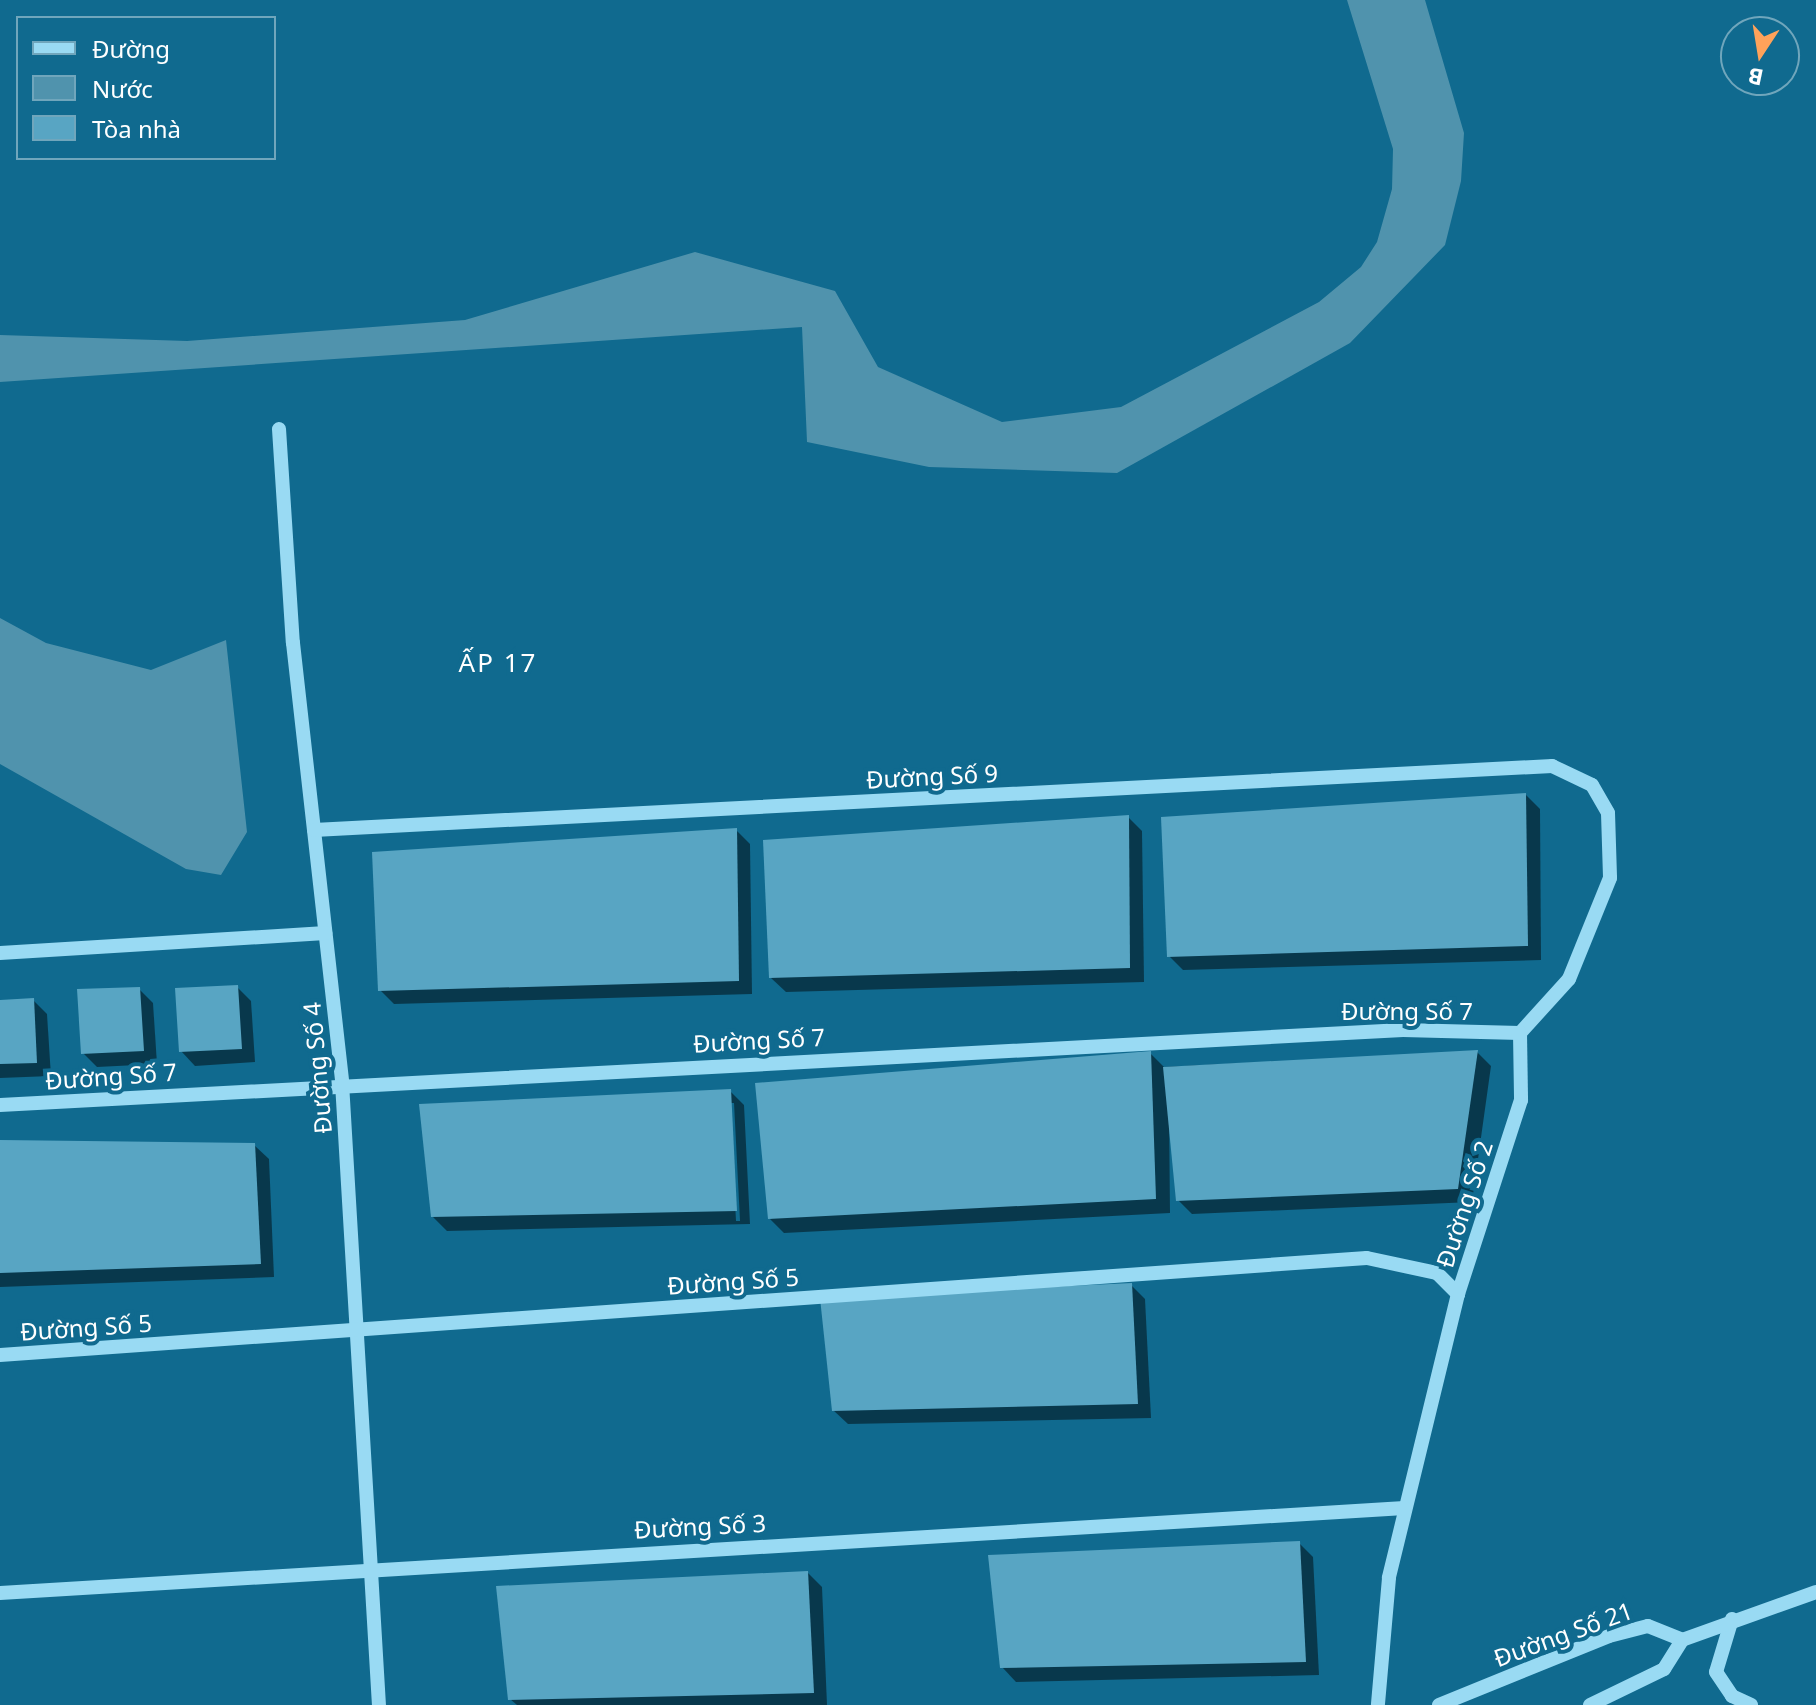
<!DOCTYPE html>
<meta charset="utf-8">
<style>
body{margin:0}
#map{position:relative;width:1816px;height:1705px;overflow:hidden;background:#106a8f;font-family:"Noto Sans",sans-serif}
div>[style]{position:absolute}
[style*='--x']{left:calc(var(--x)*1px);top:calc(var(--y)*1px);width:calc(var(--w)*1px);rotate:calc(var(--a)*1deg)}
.water>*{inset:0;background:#5093ad}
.shadow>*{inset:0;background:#0007}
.building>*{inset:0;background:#58a5c3}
.minor>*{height:14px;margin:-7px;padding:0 7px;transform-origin:7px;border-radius:7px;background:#99daf3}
span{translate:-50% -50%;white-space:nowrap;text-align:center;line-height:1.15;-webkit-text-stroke:8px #106a8f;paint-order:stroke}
.street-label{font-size:24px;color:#fff}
.neighbourhood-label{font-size:26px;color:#fff;letter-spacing:2px}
.legend{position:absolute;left:16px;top:16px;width:260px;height:144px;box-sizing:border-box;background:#106a8f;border:2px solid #70a6bc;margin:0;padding:10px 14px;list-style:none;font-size:24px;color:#fff}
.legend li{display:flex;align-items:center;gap:16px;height:40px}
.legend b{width:40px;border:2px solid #70a6bc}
.north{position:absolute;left:1720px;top:16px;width:80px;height:80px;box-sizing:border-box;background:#106a8f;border:2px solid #70a6bc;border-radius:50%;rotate:192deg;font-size:22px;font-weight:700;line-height:32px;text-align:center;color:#fff}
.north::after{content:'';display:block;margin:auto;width:28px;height:36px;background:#ffa25a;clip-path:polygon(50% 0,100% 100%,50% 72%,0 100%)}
</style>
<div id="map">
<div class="water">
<div style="clip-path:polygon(1347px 0,1425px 0,1464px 133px,1461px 181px,1445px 245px,1350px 343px,1117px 473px,929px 467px,807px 442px,802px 327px,0 382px,0 335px,187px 341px,465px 320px,695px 252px,835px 291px,878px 367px,1002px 422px,1121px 407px,1319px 302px,1361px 267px,1377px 242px,1392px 189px,1393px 149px)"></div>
<div style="clip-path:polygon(0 618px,46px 643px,151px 670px,226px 640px,247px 832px,221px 875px,186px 869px,0 764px)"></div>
</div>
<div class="shadow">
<div style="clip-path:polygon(1526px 795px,1540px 809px,1541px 960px,1183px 970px,1169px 956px)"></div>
<div style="clip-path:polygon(1128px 817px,1142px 831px,1144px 982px,786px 992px,771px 978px)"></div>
<div style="clip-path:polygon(736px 830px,750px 844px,752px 994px,394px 1004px,380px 990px)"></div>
<div style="clip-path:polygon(237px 987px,251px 1001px,255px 1062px,195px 1066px,181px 1051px)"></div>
<div style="clip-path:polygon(139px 989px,153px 1003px,157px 1064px,97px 1067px,83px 1053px)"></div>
<div style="clip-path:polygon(33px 1000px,47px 1014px,51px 1076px,0 1078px,0 1002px)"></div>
<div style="clip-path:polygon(1477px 1052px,1491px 1066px,1472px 1202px,1192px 1214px,1178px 1200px,1169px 1108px,1170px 1213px,784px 1233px,770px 1219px,1150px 1053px,1164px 1067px)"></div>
<div style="clip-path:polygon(evenodd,730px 1091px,744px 1105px,750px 1224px,447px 1231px,433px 1217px,730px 1091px,730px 1103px,734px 1103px,740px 1221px,736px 1221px,730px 1103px)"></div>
<div style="clip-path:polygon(0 1142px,254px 1145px,269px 1159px,274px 1277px,0 1287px)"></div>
<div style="clip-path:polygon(1131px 1285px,1145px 1299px,1151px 1418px,848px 1424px,833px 1410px)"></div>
<div style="clip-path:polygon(1299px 1543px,1313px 1557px,1319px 1675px,1016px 1682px,1002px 1667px)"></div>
<div style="clip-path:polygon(808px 1573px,822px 1587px,827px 1705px,517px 1705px,510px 1699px)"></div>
</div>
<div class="building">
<div style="clip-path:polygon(1526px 793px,1528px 946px,1167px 957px,1161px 817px)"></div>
<div style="clip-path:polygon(1129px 815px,1130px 968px,769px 978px,763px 840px)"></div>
<div style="clip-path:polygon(737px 828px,739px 981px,378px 991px,372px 852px)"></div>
<div style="clip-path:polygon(238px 985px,242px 1049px,179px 1052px,175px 988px)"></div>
<div style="clip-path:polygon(140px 987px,144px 1051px,81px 1054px,77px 989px)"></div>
<div style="clip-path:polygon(34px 998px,37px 1063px,0 1064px,0 1000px)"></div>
<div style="clip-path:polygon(1478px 1050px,1458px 1189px,1176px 1201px,1163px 1067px)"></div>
<div style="clip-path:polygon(1151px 1051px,1156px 1199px,768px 1219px,755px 1083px)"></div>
<div style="clip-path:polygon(731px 1089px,737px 1211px,431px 1217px,419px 1104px)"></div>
<div style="clip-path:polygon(0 1140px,255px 1143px,261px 1264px,0 1273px)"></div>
<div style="clip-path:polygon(1132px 1283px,1138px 1404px,832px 1411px,820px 1298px)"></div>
<div style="clip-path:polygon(1300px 1541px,1306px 1662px,1000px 1668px,988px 1555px)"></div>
<div style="clip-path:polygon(808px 1571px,814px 1693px,508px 1700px,496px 1586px)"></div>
</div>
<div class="minor">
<div style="--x:279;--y:429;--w:214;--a:86.3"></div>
<div style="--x:293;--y:643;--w:443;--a:83.6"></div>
<div style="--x:342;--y:1083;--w:623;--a:86.6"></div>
<div style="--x:314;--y:830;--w:1240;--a:-2.96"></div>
<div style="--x:1552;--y:766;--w:44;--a:25.4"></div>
<div style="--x:1592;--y:785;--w:32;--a:60"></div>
<div style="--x:1608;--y:813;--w:65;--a:88.2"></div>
<div style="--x:1610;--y:878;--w:109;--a:112.1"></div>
<div style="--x:1569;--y:979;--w:73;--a:132.2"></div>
<div style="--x:1520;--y:1033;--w:67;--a:89.1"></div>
<div style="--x:1521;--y:1100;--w:204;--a:108"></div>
<div style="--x:1458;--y:1294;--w:292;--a:103.7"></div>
<div style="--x:1389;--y:1578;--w:127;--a:95"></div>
<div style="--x:0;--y:953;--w:326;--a:-3.5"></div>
<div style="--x:0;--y:1105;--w:1405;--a:-3.06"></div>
<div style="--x:1403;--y:1030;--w:117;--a:1.5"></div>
<div style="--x:0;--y:1355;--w:1370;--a:-4.06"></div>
<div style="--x:1367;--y:1258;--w:72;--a:12.1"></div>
<div style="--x:1437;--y:1273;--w:30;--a:45"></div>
<div style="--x:0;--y:1593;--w:1407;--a:-3.46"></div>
<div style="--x:1732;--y:1619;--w:55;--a:106.8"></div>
<div style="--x:1716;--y:1672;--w:29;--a:56"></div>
<div style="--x:1732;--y:1696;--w:21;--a:25"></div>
<div style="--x:1682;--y:1640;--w:142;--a:-19.7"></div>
<div style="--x:1439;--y:1705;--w:183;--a:-22.1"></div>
<div style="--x:1609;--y:1636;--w:40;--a:-14.4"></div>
<div style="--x:1648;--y:1626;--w:37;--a:22"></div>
<div style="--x:1590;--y:1705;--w:82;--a:-25.9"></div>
<div style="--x:1664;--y:1669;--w:34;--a:-58"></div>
</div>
<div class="street-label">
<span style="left:932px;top:776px;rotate:-3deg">Đường Số 9</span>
<span style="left:1407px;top:1011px">Đường Số 7</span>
<span style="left:759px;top:1040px;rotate:-3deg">Đường Số 7</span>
<span style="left:317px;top:1068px;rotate:-95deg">Đường Số 4</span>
<span style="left:111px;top:1076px;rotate:-4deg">Đường Số 7</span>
<span style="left:1464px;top:1204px;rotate:-72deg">Đường Số 2</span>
<span style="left:733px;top:1281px;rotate:-4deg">Đường Số 5</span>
<span style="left:86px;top:1327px;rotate:-4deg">Đường Số 5</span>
<span style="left:700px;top:1526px;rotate:-3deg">Đường Số 3</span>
<span style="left:1563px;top:1634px;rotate:-20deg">Đường Số 21</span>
</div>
<div class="neighbourhood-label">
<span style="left:498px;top:663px">ẤP 17</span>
</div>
<ul class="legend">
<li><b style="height:10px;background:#99daf3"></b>Đường</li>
<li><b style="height:22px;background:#5093ad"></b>Nước</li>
<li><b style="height:22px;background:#58a5c3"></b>Tòa nhà</li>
</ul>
<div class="north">B</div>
</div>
